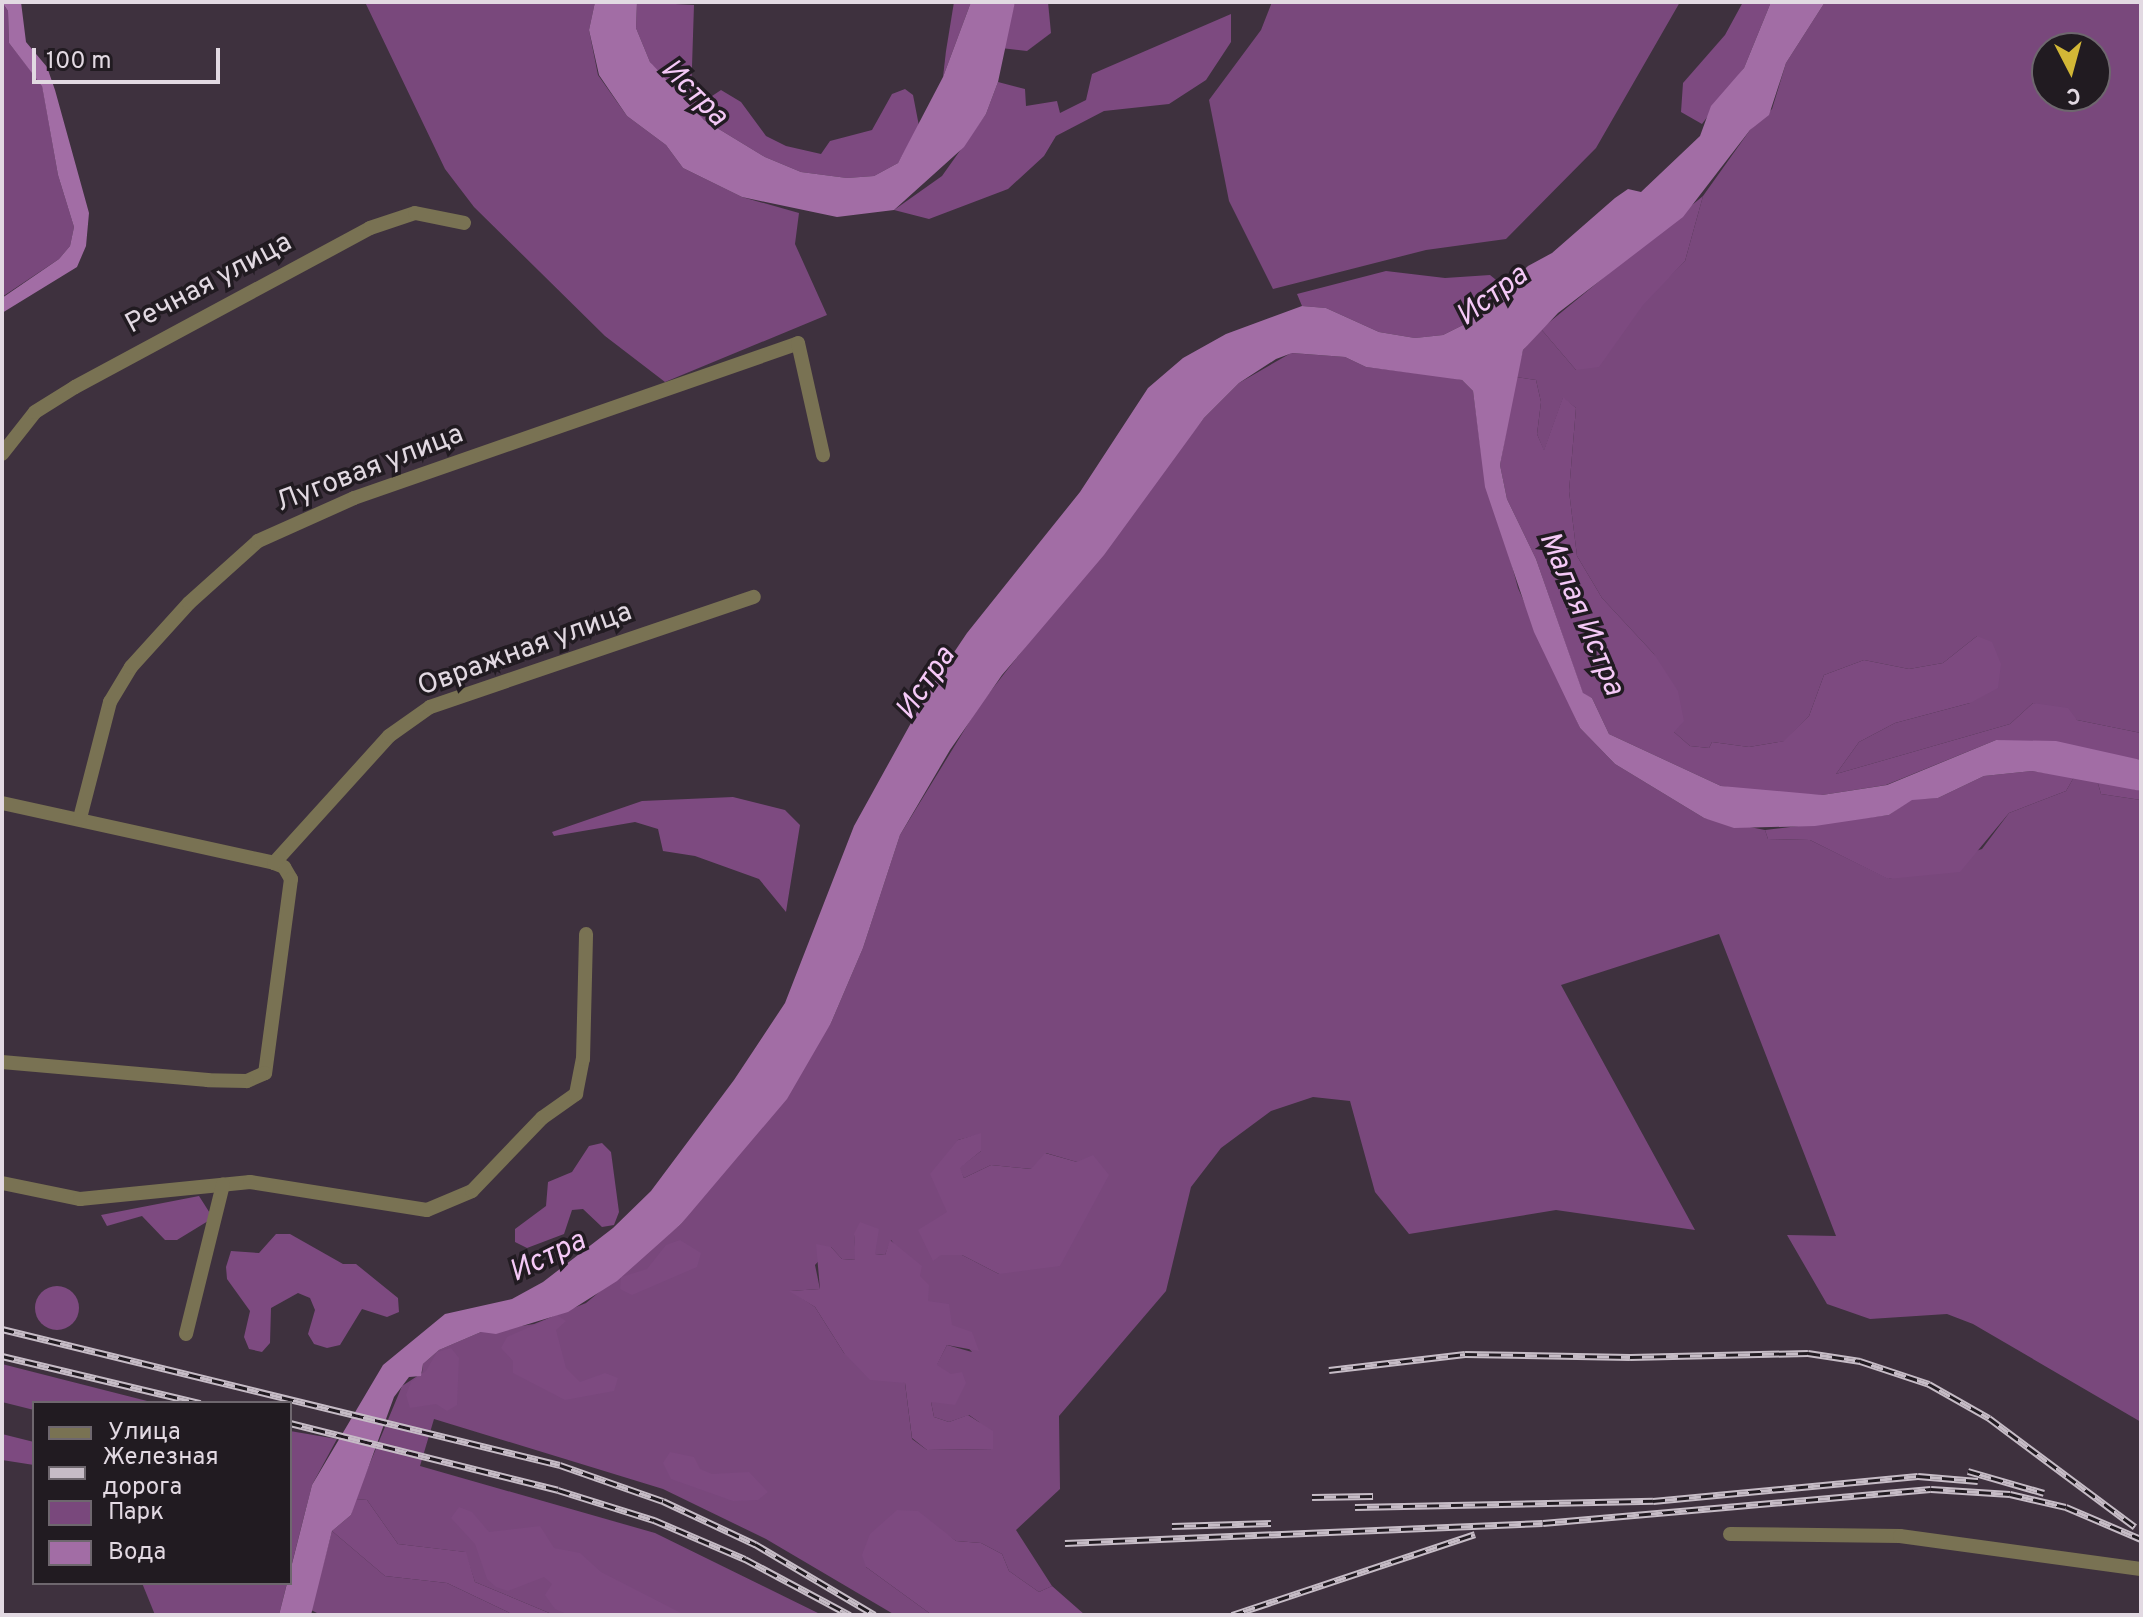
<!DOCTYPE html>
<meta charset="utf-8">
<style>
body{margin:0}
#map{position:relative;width:2143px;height:1617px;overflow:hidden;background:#3e313e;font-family:Overpass,sans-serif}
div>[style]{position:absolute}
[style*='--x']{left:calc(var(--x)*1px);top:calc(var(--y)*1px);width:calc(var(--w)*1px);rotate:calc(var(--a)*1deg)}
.green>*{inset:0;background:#79487c}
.forest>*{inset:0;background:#7d4a80}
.round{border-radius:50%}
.water>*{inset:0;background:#a26da5}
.street>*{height:14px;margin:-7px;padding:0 7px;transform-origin:7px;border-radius:7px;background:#797253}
.rail>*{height:7px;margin-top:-3.5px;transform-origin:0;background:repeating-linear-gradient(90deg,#211b21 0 12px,#c6bcc6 0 24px);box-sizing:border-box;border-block:2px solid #c6bcc6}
span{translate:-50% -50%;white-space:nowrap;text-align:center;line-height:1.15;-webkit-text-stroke:7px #211b21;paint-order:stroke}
.street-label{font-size:28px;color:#e2d9e2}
.water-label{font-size:30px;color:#f5c9f7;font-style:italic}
.frame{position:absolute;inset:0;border:4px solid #e2d9e2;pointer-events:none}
.legend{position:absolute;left:32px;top:1401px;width:260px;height:184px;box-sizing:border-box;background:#211b21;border:2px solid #6e676e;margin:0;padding:10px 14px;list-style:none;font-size:24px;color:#e2d9e2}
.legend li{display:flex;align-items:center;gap:16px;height:40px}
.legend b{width:40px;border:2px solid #6e676e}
.north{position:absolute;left:2031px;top:32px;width:80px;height:80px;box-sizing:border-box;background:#211b21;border:2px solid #6e676e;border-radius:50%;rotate:174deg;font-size:22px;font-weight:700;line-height:32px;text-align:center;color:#e2d9e2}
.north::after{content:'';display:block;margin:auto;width:28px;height:36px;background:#d2b736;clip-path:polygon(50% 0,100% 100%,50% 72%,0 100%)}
.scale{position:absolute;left:32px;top:48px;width:188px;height:36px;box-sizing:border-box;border:4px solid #e2d9e2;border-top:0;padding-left:10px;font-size:24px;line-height:28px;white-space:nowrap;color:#e2d9e2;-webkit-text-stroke:6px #211b21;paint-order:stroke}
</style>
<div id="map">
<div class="green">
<div style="clip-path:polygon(2px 2px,8px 11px,9px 43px,42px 85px,58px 175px,74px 227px,70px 246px,59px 259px,2px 297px)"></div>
<div style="clip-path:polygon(365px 2px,595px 2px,589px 30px,598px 75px,627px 116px,666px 145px,683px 168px,742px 197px,799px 213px,795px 244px,827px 315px,665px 382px,605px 336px,474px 207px,445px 169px)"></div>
<div style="clip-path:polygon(1272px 2px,1680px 2px,1596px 148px,1506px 239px,1426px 250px,1273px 289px,1229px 201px,1209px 100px,1261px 30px)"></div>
<div style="clip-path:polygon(evenodd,1825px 2px,2141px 2px,2141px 733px,2077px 720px,2033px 703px,2010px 724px,1836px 774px,1859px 742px,1895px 723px,1970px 703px,1977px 636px,1943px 663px,1909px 669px,1864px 660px,1824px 675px,1809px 716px,1785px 741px,1749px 747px,1712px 742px,1709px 748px,1690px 746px,1674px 732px,1654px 654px,1602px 598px,1577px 556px,1569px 491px,1576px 408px,1563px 398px,1544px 451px,1537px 434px,1541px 402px,1536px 380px,1516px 377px,1523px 350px,1541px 329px,1576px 370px,1685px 261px,1703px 196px,1750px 130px,1772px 109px,1786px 63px,1825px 2px,2047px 48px,2095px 48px,2095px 96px,2047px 96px,2047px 48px)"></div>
<div style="clip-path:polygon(evenodd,1291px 353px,1345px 357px,1366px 367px,1448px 377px,1462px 380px,1473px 391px,1481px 451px,1518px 588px,1580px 728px,1615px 764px,1704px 818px,1765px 830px,1768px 839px,1810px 840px,1889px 879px,1982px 849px,2009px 813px,2066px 791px,2074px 777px,2097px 780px,2101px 794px,2141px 800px,2141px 1422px,1973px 1324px,1947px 1314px,1870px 1319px,1827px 1304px,1787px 1235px,1836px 1236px,1719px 934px,1561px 985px,1695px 1230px,1556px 1210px,1409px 1234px,1375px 1192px,1350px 1101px,1313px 1097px,1271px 1111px,1221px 1148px,1191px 1187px,1166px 1291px,1059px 1416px,1060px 1489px,1016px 1530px,1052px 1586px,1039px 1592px,1009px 1571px,1002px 1554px,981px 1543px,956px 1541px,941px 1531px,866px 1567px,932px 1615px,895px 1615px,766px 1539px,663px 1489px,434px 1419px,420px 1466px,655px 1533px,822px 1615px,554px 1615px,475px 1582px,465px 1552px,398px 1544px,367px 1500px,355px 1499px,402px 1386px,422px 1373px,423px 1364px,439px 1350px,481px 1332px,534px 1324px,586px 1303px,681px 1224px,831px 1023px,863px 948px,900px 835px,979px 706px,1204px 418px,1239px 383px,1291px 353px,981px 1134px,981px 1151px,959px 1168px,964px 1178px,991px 1165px,1032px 1169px,1046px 1153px,1077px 1162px,999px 1274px,962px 1255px,941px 1255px,958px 1140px,981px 1134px,1291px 353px,854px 1234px,875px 1254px,885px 1255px,891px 1240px,919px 1276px,927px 1301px,972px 1352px,947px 1345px,936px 1366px,951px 1375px,931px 1402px,934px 1417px,949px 1422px,969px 1415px,979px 1422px,993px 1449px,927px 1450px,912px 1439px,905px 1383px,844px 1353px,815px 1307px,791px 1291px,820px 1289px,815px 1265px,831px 1247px,842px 1259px,856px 1260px,854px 1234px)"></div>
<div style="clip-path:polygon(2px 1364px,155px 1403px,157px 1403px,34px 1403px,34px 1410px,2px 1402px)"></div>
<div style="clip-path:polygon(290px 1431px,337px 1439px,312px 1485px,290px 1571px)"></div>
<div style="clip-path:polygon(332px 1531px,385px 1576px,447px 1583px,514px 1615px,321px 1615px,311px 1610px)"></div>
<div style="clip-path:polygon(142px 1583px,287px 1583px,279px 1615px,155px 1615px)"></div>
</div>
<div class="forest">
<div style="clip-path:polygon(637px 2px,694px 5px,691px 97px,700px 104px,721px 90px,741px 102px,766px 136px,786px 146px,821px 154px,830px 141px,872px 130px,892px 94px,905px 89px,913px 95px,919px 126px,898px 163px,874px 176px,847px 178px,801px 172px,765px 157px,704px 120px,669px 88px,650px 62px,636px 28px)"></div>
<div style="clip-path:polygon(954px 2px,971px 2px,943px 77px,946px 51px)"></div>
<div style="clip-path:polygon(1015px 2px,1048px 2px,1051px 33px,1027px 51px,1001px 48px)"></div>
<div style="clip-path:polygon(1743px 2px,1771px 2px,1744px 68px,1702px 124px,1681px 112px,1683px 83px,1725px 35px)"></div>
<div style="clip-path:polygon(1231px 14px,1231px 42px,1206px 80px,1169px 104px,1104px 111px,1056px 136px,1044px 156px,1008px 189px,929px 219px,894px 210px,942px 176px,986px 114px,998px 82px,1025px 89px,1026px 106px,1057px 101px,1060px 113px,1086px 100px,1092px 74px)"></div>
<div style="clip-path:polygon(1703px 196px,1685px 261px,1643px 305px,1599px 367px,1576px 370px,1541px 329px)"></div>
<div style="clip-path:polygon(1386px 271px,1445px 278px,1490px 275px,1506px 288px,1467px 323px,1443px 335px,1415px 338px,1379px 332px,1326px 308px,1302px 306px,1297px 294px)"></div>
<div style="clip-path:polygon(1516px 377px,1536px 380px,1541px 402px,1537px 434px,1544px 450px,1563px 397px,1576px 408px,1569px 491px,1577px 556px,1602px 598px,1654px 654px,1678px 691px,1684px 721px,1674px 732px,1690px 746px,1709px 748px,1712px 742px,1749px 747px,1784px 741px,1809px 716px,1824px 675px,1864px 660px,1909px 669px,1943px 663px,1977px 636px,1992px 642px,2001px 664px,1998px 688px,1970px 703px,1895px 723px,1859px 742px,1836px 774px,2010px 724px,2033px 703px,2068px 708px,2077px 720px,2141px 733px,2141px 760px,1996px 740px,1886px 785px,1822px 795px,1770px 794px,1721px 786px,1609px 734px,1592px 698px,1583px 694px,1536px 559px,1507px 499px,1500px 465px)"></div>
<div style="clip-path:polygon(2032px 771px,2074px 777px,2066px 791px,2009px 813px,1960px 872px,1888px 879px,1810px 840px,1768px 839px,1765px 830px,1889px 815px,1912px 799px,1938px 798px,1984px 776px)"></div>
<div style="clip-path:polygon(2097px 780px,2141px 791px,2141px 800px,2101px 794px)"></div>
<div style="clip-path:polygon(733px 797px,785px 810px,800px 825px,786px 912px,759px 879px,695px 856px,663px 851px,658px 829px,635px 822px,554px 836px,552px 832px,642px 801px)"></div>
<div style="clip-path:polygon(981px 1133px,981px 1151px,960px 1168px,964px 1178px,991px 1165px,1031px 1169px,1045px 1153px,1077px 1162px,1093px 1155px,1109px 1175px,1060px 1266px,999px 1274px,962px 1255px,941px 1255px,933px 1261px,918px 1230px,947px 1212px,930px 1174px,958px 1140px)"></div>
<div style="clip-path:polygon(602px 1143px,611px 1152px,619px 1212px,614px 1225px,602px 1227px,583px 1209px,572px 1210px,564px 1234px,527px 1248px,515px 1242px,515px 1229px,546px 1206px,548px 1182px,572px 1172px,589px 1146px)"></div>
<div style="clip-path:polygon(199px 1196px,213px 1218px,177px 1240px,165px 1240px,142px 1216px,107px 1226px,101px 1215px)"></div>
<div style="clip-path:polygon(860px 1222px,879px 1229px,875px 1254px,885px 1255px,890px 1240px,922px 1266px,920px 1276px,929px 1285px,928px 1301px,949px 1304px,952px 1325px,972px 1332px,979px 1351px,947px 1345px,937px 1365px,951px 1374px,962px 1372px,966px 1383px,955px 1405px,931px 1402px,934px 1417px,949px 1422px,968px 1415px,993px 1431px,993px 1449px,927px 1450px,912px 1438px,905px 1383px,870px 1380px,844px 1353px,815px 1307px,789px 1291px,820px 1289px,816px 1244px,831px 1247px,842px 1259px,855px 1260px,854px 1234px)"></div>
<div style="clip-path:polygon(276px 1234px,290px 1234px,343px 1264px,356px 1264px,398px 1298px,399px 1312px,387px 1317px,362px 1309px,340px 1345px,327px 1348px,314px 1344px,308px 1334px,315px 1310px,310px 1298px,298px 1293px,271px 1308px,270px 1343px,262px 1352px,249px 1349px,244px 1337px,250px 1311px,227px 1279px,226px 1267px,231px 1251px,259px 1253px)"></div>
<div style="clip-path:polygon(680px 1240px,701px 1253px,697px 1267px,632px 1295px,620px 1289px,621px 1277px,647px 1269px,666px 1245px)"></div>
<div class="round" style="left:35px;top:1286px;width:44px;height:44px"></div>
<div style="clip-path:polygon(557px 1315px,566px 1321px,556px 1330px,566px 1368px,580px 1382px,605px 1373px,618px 1378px,614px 1391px,565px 1400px,513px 1373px,513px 1361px,501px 1348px,507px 1337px)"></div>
<div style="clip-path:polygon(451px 1348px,459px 1358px,457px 1405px,447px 1411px,436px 1404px,410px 1408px,406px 1395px,411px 1382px,426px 1371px,437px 1352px)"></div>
<div style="clip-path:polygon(2px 1434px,34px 1442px,34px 1492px,34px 1465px,2px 1460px)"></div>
<div style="clip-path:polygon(670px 1452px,694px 1457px,700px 1469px,712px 1474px,749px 1472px,768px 1492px,758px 1500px,733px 1501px,671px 1479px,663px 1463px)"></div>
<div style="clip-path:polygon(355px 1499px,367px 1500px,398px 1544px,466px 1552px,475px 1582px,554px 1615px,514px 1615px,447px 1583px,385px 1576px,332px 1531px,351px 1515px)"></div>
<div style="clip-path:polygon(459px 1507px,472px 1512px,489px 1532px,540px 1526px,554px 1548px,580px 1553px,601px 1572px,685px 1615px,569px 1615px,555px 1609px,545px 1595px,552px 1584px,544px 1577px,508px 1591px,496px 1587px,487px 1579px,475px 1544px,451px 1518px)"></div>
<div style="clip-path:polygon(897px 1510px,918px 1511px,956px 1541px,981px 1543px,1002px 1554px,1009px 1571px,1039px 1592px,1052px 1586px,1085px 1615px,932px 1615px,866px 1567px,862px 1555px,870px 1534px)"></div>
</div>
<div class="water">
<div style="clip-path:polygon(2px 2px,21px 2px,26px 42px,47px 67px,55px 90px,89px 213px,86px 246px,77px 267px,2px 313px,2px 298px,59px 259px,70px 246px,74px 227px,58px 175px,42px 86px,9px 43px,8px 11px)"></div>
<div style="clip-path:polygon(595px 2px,637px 2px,636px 28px,650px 62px,704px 120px,765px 157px,801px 172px,847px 178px,874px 176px,898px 163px,943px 77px,971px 2px,1015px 2px,998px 82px,986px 114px,964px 147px,894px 210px,837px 217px,742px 197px,683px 168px,666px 145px,627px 116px,599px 75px,589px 30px)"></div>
<div style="clip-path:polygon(1771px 2px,1825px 2px,1786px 63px,1769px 115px,1750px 130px,1683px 217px,1558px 313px,1523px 350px,1500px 465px,1507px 499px,1536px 559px,1583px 693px,1592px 698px,1609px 734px,1721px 786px,1822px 795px,1887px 785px,1996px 740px,2056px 741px,2141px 760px,2141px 791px,2032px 771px,1984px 776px,1938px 798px,1912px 800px,1889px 815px,1815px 826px,1734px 828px,1704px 818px,1615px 764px,1580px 728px,1534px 632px,1485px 487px,1473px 391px,1462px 380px,1366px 367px,1345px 357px,1292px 353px,1276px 359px,1239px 383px,1204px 418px,1104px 555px,1002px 675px,950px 750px,900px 835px,863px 948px,831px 1023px,787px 1099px,681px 1224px,617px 1281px,568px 1312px,496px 1334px,481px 1332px,439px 1350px,423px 1364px,421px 1376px,409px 1377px,394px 1397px,351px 1515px,332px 1531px,311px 1615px,279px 1615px,312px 1485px,383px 1365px,445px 1314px,512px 1299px,543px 1282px,613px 1228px,651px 1191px,734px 1080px,785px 1003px,854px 826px,932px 685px,967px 633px,1080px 492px,1148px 388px,1183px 358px,1226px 334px,1302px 306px,1326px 308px,1379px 332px,1415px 338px,1443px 335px,1467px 323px,1528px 266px,1552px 253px,1615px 198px,1628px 189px,1641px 192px,1700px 136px,1711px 106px,1744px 68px)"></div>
</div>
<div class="street">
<div style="--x:2;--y:454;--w:53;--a:-51.8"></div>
<div style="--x:35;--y:412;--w:47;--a:-32"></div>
<div style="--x:75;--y:387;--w:335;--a:-28.3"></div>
<div style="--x:370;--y:228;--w:47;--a:-18.4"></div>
<div style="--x:415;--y:213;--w:50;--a:11.5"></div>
<div style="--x:2;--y:803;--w:279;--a:12.4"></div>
<div style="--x:274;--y:863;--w:11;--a:22"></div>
<div style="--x:284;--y:867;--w:14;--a:60"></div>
<div style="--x:291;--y:879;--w:196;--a:97.6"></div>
<div style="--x:265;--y:1073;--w:20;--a:156"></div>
<div style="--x:247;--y:1081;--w:39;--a:-179"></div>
<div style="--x:208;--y:1080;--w:207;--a:-175"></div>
<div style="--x:80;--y:818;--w:120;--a:-75.5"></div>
<div style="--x:110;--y:702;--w:41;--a:-59"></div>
<div style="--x:131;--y:667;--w:86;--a:-47.8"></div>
<div style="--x:189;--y:603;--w:93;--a:-41.9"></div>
<div style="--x:258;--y:541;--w:105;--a:-24.1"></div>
<div style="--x:354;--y:498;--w:470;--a:-19.2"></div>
<div style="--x:798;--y:343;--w:115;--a:77.4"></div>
<div style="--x:274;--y:863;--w:171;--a:-47.8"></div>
<div style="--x:389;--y:736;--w:50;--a:-35.3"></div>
<div style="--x:430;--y:707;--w:342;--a:-18.8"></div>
<div style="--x:2;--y:1183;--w:80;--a:11.6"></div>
<div style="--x:80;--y:1199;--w:171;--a:-5.7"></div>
<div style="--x:250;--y:1182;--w:179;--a:9"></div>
<div style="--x:427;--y:1210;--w:49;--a:-22.9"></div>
<div style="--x:472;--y:1191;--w:101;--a:-46.2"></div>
<div style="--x:542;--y:1118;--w:42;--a:-35.2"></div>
<div style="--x:576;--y:1094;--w:36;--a:-79"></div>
<div style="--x:583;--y:1059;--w:125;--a:-88.6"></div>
<div style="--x:186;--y:1334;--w:154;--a:-76.1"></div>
<div style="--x:1730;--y:1534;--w:170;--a:0.7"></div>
<div style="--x:1900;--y:1536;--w:243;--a:7.8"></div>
</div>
<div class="rail">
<div style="--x:2;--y:1329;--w:574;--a:13.7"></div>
<div style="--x:560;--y:1465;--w:109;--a:19.3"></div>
<div style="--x:663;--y:1501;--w:102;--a:25.1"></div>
<div style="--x:755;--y:1544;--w:139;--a:30.6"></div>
<div style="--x:2;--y:1356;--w:204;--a:13.4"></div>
<div style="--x:1329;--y:1370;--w:137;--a:-6.7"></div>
<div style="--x:1465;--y:1354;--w:165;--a:1"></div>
<div style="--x:1630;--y:1357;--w:178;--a:-1.3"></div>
<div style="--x:1808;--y:1353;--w:53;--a:8.7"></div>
<div style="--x:1860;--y:1361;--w:73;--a:18.4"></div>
<div style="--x:1929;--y:1384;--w:69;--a:29.5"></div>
<div style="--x:1989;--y:1418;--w:182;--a:36.7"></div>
<div style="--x:290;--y:1423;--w:276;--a:14"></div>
<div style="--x:558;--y:1490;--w:101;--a:17.4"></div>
<div style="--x:654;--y:1520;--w:99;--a:23.2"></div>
<div style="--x:745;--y:1559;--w:119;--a:28.1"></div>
<div style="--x:1968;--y:1471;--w:79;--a:16.1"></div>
<div style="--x:1312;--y:1497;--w:61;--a:-0.9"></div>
<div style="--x:1355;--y:1507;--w:298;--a:-1.2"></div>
<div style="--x:1653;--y:1501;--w:266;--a:-5.4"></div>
<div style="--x:1918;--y:1476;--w:60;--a:4.8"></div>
<div style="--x:1172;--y:1526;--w:99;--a:-1.7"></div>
<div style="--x:1065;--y:1543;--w:478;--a:-2.4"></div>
<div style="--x:1543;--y:1523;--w:389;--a:-5"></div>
<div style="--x:1931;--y:1489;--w:79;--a:3.6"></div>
<div style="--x:2010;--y:1494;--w:57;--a:13.1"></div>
<div style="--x:2066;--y:1507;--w:82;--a:23.1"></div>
<div style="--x:1232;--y:1615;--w:256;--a:-18.4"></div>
</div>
<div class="street-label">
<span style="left:209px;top:284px;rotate:-28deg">Речная улица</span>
<span style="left:370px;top:469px;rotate:-21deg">Луговая улица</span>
<span style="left:525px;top:650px;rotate:-20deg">Овражная улица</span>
</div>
<div class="water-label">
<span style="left:693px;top:94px;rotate:45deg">Истра</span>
<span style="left:1493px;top:297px;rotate:-37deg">Истра</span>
<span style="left:1580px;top:614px;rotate:67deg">Малая Истра</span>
<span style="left:927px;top:684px;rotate:-56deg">Истра</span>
<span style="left:548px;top:1258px;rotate:-26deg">Истра</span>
</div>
<div class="frame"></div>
<ul class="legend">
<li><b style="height:10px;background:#797253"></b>Улица</li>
<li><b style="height:10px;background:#c6bcc6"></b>Железная дорога</li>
<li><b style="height:22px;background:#79487c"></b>Парк</li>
<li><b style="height:22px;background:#a26da5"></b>Вода</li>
</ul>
<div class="north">С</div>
<div class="scale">100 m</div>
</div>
